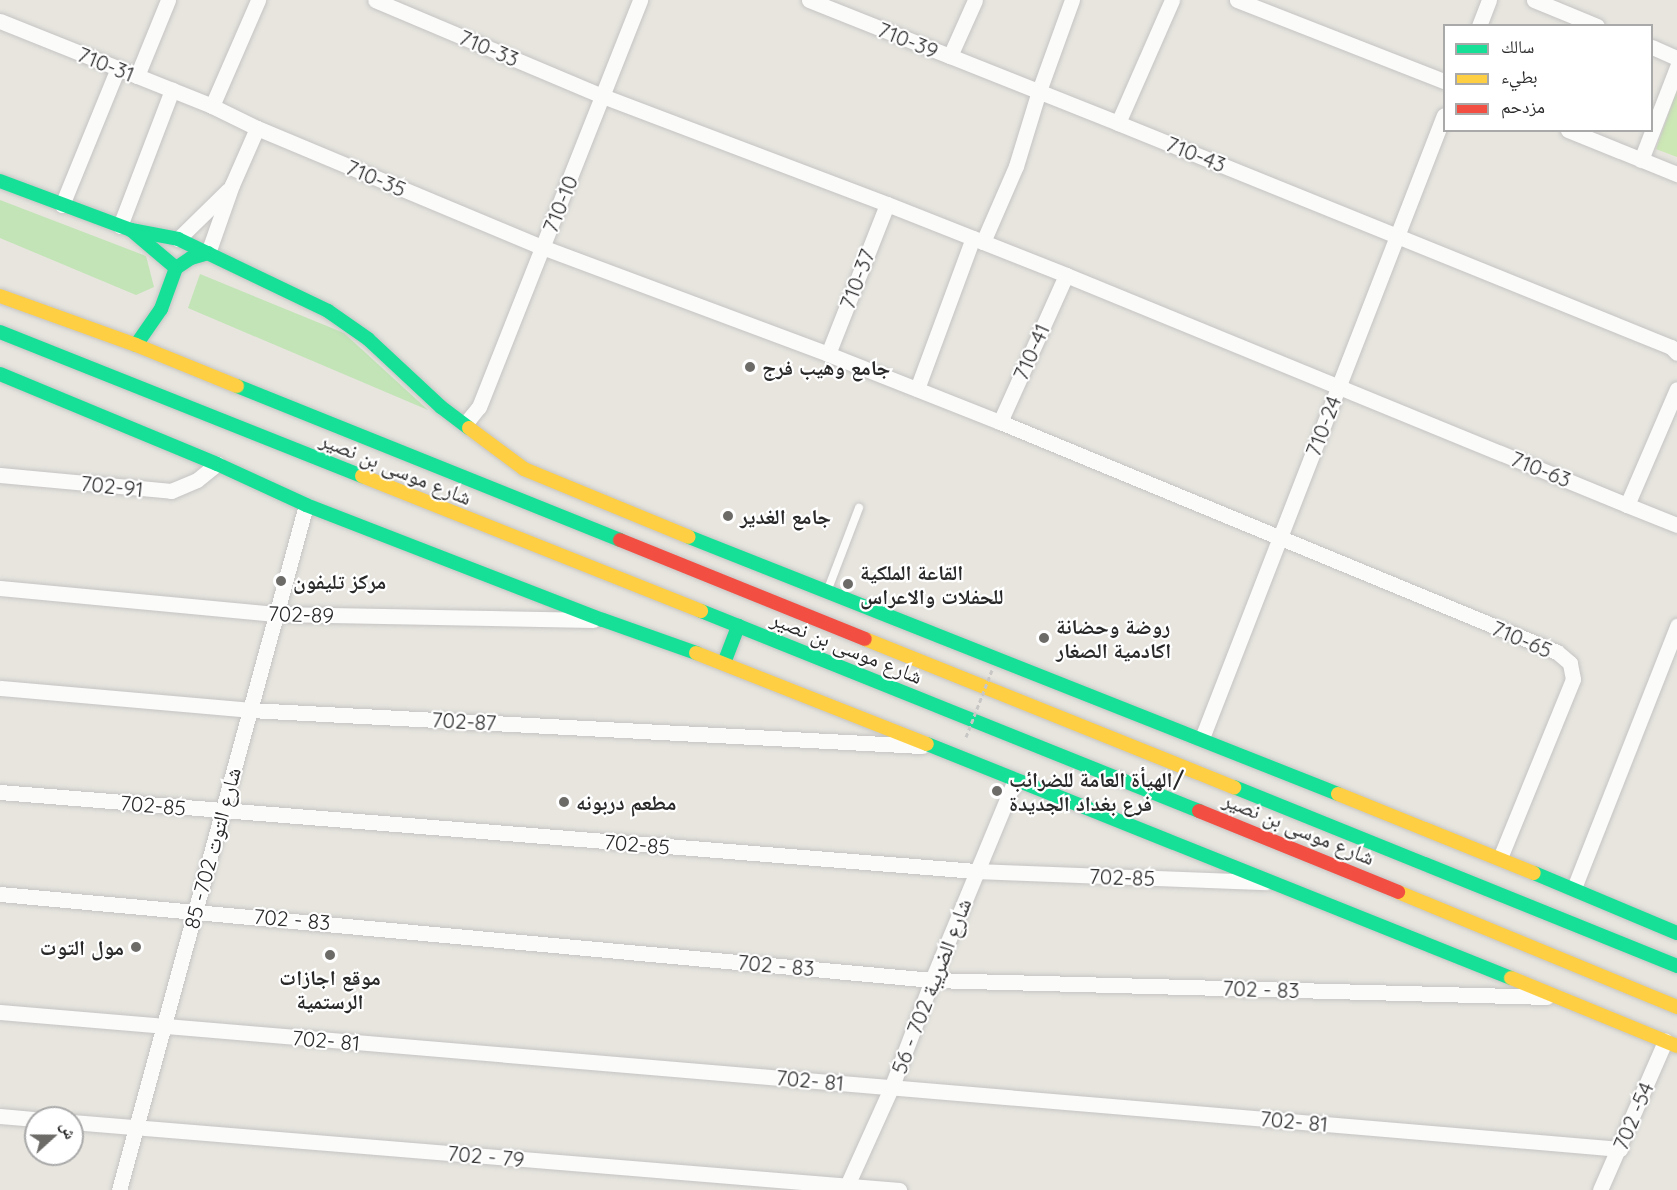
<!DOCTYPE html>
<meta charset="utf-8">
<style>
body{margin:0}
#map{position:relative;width:1677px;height:1190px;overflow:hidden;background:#e7e5de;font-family:Quicksand,"Noto Naskh Arabic",sans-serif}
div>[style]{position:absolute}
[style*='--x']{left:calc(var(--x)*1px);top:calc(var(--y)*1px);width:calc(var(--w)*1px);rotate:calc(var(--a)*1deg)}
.green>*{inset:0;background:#c2e4b6}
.pitch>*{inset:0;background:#cce8b4}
.roads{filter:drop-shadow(0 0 2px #c5c4c4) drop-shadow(0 0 2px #c5c4c4)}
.lane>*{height:8px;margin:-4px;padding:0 4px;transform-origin:4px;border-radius:4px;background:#fbfbfa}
.street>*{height:15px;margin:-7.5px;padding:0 7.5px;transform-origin:7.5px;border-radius:7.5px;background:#fbfbfa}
.fast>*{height:14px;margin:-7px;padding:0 7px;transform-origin:7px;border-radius:7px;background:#16e098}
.slow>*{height:14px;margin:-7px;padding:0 7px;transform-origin:7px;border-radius:7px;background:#ffcf43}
.jam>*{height:14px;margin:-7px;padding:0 7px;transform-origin:7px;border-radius:7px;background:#f24e42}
.path-bridge>*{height:3px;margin-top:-1.5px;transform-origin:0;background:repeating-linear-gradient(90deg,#c8c7c6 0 4.5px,transparent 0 7.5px)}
.dots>*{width:16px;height:16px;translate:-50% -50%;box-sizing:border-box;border:3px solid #fff;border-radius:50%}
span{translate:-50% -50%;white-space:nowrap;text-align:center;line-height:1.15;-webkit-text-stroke:4.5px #fff;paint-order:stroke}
.street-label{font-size:21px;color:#292929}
.poi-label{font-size:21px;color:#292929;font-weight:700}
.left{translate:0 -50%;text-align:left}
.right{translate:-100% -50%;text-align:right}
.legend{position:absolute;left:1443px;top:24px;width:210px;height:108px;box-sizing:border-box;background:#fff;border:2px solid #a9a9a9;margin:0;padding:8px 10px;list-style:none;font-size:18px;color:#292929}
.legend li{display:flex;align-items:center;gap:12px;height:30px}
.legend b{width:30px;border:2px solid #a9a9a9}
.north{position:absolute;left:24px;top:1106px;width:60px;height:60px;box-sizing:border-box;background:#fff;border:2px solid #a9a9a9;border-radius:50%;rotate:69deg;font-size:16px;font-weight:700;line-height:24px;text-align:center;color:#292929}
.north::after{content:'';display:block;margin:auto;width:21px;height:27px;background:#6c6b68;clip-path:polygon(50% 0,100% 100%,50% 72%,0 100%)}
</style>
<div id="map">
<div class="green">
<div style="clip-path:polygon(0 200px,146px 256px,154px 287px,136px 295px,0 238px)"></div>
<div style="clip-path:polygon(200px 274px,344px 333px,428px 410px,188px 308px)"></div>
</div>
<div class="pitch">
<div style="clip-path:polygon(1677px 90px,1677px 157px,1656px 149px)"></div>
</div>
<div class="roads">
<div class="lane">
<div style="--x:828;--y:589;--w:87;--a:-69.1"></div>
</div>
<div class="street">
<div style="--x:809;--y:0;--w:152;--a:21.7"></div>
<div style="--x:950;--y:56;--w:61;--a:-65.9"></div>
<div style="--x:1172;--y:0;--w:134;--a:113.7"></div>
<div style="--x:1118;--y:123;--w:597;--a:22.05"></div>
<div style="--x:1671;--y:347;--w:8;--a:45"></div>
<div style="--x:1237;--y:0;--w:222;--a:21.4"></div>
<div style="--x:1534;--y:0;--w:68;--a:22.4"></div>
<div style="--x:0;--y:21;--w:228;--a:21.8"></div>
<div style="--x:212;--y:106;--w:50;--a:26.1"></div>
<div style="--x:257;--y:128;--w:309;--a:22.7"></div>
<div style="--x:542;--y:247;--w:305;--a:20.5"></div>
<div style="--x:828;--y:354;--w:161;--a:-68.5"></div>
<div style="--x:887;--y:204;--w:305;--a:-159.2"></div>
<div style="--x:602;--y:96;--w:246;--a:-157.1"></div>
<div style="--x:1479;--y:26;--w:28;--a:-69"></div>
<div style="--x:1652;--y:47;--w:27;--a:24"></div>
<div style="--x:950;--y:56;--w:181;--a:21.7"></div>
<div style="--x:137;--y:76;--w:82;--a:-67.8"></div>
<div style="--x:212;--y:106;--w:116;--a:-66.5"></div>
<div style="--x:1568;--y:130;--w:118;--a:22"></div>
<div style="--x:1641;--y:160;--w:100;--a:-68.8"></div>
<div style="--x:887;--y:204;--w:193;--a:21.6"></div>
<div style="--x:62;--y:205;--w:148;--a:-67.8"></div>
<div style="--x:120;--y:226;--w:146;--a:-69.1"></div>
<div style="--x:178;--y:239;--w:70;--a:-44.4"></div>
<div style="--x:983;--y:242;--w:83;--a:-66.5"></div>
<div style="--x:1016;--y:166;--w:78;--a:-73"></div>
<div style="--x:1039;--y:91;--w:97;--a:-70.1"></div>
<div style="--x:208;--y:253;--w:72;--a:-70.6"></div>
<div style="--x:232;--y:185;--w:62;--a:-66.3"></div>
<div style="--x:828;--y:354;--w:185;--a:21.6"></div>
<div style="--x:917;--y:389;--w:161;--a:-69.7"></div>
<div style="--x:465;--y:424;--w:22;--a:-51"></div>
<div style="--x:479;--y:407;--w:438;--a:-68.4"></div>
<div style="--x:0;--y:475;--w:172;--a:5.3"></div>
<div style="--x:171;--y:491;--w:28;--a:-23"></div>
<div style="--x:197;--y:480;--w:26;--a:-39"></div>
<div style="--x:1627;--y:505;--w:54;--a:21.8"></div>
<div style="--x:0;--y:588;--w:277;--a:5.4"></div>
<div style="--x:276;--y:614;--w:317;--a:1.1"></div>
<div style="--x:0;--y:688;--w:251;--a:5"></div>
<div style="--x:250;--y:710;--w:673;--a:3.07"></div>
<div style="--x:1202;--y:738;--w:668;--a:-68.77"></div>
<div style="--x:0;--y:792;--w:979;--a:4.63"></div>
<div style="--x:976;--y:871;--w:290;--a:2.2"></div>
<div style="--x:1500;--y:858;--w:193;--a:-67.8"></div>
<div style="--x:1573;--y:679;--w:16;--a:-101"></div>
<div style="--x:1570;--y:663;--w:17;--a:-140"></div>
<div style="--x:1557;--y:652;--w:603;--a:-157.56"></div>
<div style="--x:1000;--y:422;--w:161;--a:-65.8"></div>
<div style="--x:1066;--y:275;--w:606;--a:22.29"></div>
<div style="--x:1627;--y:505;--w:126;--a:-66.7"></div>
<div style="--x:1574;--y:888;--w:282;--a:-68.5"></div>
<div style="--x:0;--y:894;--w:936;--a:5.27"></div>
<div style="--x:932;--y:980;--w:615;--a:1.58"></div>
<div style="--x:0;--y:1012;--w:1626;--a:4.83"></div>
<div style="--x:0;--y:1116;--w:36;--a:5"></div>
<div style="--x:72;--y:1122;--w:830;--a:4.7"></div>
<div style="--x:119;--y:1190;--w:710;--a:-74.73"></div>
<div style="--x:845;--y:1190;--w:114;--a:-65.7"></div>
<div style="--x:892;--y:1086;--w:113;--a:-69.3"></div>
<div style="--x:932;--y:980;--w:217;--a:-67.5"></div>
<div style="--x:1600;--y:1190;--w:163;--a:-66.4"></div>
</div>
<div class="fast">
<div style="--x:0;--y:181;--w:140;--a:20.5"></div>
<div style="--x:131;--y:230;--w:48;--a:10.8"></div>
<div style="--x:178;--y:239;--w:166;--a:25.6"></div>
<div style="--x:328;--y:311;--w:49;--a:35"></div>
<div style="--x:368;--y:339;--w:100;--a:43"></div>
<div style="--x:441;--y:407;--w:35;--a:37"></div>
<div style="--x:131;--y:230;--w:59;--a:40.2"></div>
<div style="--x:176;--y:268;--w:18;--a:-34"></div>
<div style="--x:191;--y:258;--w:18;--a:-16"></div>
<div style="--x:0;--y:332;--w:390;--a:21.7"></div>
<div style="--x:136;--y:345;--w:44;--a:-55.2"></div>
<div style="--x:161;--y:309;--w:44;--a:-69.9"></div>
<div style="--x:0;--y:374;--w:235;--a:22.5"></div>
<div style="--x:217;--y:464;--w:98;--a:24.7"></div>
<div style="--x:306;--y:505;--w:318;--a:21.2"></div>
<div style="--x:603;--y:620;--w:99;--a:19.5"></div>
<div style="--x:237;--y:386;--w:413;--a:21.9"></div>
<div style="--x:689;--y:537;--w:698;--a:21.6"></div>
<div style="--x:701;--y:611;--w:537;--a:21.88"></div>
<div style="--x:724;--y:663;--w:40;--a:-69"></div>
<div style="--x:927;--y:744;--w:629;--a:21.84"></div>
<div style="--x:1234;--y:787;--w:478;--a:22"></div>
<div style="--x:1534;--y:873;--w:155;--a:22.8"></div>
</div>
<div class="slow">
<div style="--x:0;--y:296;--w:145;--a:19.8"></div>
<div style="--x:136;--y:345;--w:109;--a:22.1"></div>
<div style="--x:469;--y:428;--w:69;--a:36.7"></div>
<div style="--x:524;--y:469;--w:178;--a:22.4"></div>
<div style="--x:362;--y:476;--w:365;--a:21.7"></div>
<div style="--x:865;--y:639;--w:398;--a:21.9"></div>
<div style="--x:696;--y:653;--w:248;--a:21.5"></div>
<div style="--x:1338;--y:794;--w:211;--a:22"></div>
<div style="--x:1398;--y:892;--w:302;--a:22.4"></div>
<div style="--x:1511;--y:978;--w:179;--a:22.3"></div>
</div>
<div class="jam">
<div style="--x:620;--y:540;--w:264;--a:22"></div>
<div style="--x:1199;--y:811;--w:215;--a:22.1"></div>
</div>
</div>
<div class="path-bridge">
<div style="--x:966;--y:737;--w:72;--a:-68.8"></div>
</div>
<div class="dots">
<div style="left:750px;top:367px;background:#6c6b68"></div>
<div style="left:728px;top:516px;background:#6c6b68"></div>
<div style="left:281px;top:581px;background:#6c6b68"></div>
<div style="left:848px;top:584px;background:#6c6b68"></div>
<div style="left:1044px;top:638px;background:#6c6b68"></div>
<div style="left:997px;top:791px;background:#6c6b68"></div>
<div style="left:564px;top:802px;background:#6c6b68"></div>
<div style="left:136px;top:947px;background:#6c6b68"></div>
<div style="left:330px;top:955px;background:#6c6b68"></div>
</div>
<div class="street-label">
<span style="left:908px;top:40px;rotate:22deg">710-39</span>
<span style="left:489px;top:48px;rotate:23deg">710-33</span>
<span style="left:106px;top:64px;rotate:22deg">710-31</span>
<span style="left:1196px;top:154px;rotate:22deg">710-43</span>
<span style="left:376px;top:178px;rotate:23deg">710-35</span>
<span style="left:560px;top:204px;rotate:-68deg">710-10</span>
<span style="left:857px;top:279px;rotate:-69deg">710-37</span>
<span style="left:1031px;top:352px;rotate:-66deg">710-41</span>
<span style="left:1323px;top:426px;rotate:-69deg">710-24</span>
<span style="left:396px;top:468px;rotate:22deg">شارع موسى بن نصير</span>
<span style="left:1541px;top:469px;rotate:22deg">710-63</span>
<span style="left:112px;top:486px;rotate:6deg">702-91</span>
<span style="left:301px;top:614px;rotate:2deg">702-89</span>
<span style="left:1522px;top:639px;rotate:23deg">710-65</span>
<span style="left:847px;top:647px;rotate:22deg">شارع موسى بن نصير</span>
<span style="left:464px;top:721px;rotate:3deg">702-87</span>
<span style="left:153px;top:805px;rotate:5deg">702-85</span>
<span style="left:1299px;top:828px;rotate:22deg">شارع موسى بن نصير</span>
<span style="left:637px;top:844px;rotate:5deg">702-85</span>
<span style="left:212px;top:848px;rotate:-75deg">شارع التوت 702- 85</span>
<span style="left:1122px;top:877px;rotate:2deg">702-85</span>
<span style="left:292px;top:919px;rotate:5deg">702 - 83</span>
<span style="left:776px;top:965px;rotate:5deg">702 - 83</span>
<span style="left:931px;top:986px;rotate:-69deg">شارع الضريبة 702 - 56</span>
<span style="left:1261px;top:989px;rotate:2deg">702 - 83</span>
<span style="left:326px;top:1040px;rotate:5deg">702- 81</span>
<span style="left:810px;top:1080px;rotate:5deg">702- 81</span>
<span style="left:1633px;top:1116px;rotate:-67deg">702 -54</span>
<span style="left:1294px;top:1121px;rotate:5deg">702- 81</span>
<span style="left:486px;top:1156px;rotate:5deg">702 - 79</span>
</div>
<div class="poi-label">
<span class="left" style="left:762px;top:367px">جامع وهيب فرج</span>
<span class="left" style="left:740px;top:516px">جامع الغدير</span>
<span class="left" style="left:860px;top:584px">القاعة الملكية<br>للحفلات والاعراس</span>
<span class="left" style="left:293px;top:581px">مركز تليفون</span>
<span class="left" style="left:1056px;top:638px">روضة وحضانة<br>اكادمية الصغار</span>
<span class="left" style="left:1009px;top:791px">الهيأة العامة للضرائب/<br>فرع بغداد الجديدة</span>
<span class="left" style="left:576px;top:802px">مطعم دربونه</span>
<span class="right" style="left:124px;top:947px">مول التوت</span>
<span style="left:330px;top:989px">موقع اجازات<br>الرستمية</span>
</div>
<ul class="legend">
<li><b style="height:8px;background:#16e098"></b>سالك</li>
<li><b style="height:8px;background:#ffcf43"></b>بطيء</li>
<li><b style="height:8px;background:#f24e42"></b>مزدحم</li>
</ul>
<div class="north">ش</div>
</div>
